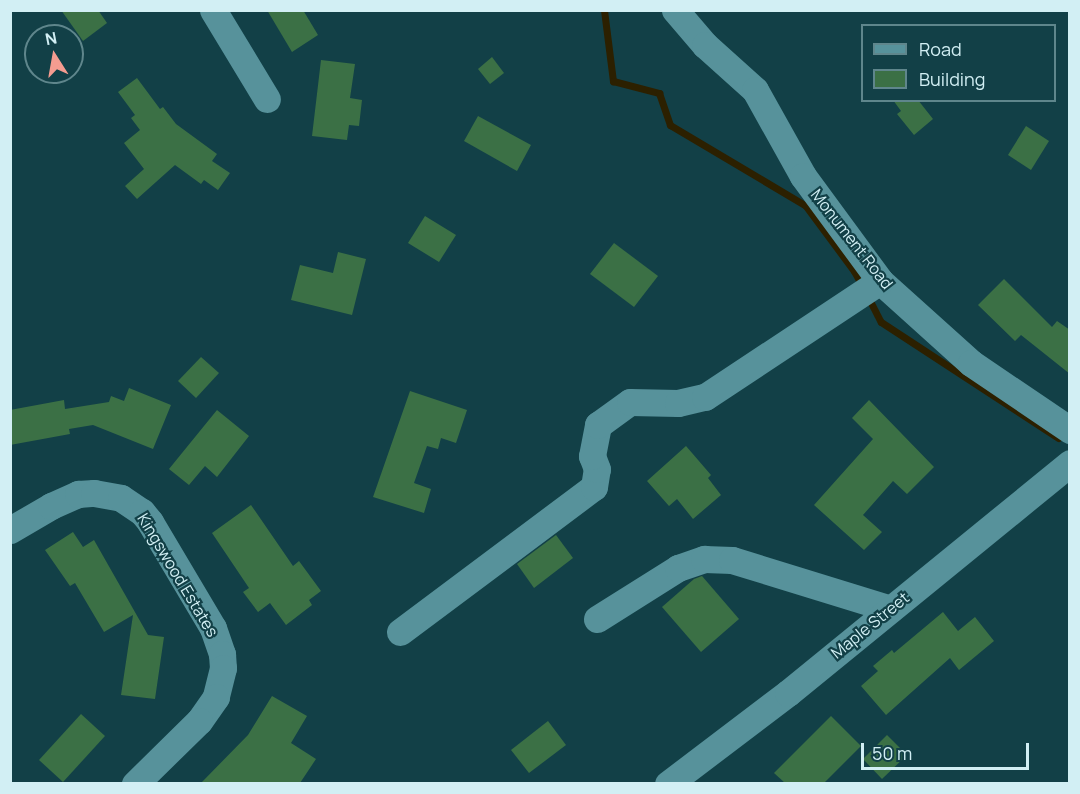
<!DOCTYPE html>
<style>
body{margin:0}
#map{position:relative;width:1080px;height:794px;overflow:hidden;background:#124047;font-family:Manrope,sans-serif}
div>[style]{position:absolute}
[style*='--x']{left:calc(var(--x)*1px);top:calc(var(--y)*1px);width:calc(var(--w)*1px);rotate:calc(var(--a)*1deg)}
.stream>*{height:7px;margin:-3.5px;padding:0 3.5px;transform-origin:3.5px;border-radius:3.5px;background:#2c2000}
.building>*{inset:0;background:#3b7045}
.minor>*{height:27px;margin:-13.5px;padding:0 13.5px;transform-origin:13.5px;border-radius:13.5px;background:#57929b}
span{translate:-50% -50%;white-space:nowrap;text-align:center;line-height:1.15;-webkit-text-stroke:4.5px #124047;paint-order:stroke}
.street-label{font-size:16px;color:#d2eff4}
.frame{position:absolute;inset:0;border:12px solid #d2eff4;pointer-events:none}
.legend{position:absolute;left:861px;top:24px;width:195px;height:78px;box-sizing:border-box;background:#124047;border:2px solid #5f868c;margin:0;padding:8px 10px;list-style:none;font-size:18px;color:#d2eff4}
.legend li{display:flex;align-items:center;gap:12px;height:30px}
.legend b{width:30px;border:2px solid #5f868c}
.north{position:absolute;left:24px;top:24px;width:60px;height:60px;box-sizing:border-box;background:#124047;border:2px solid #5f868c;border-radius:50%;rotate:349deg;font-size:16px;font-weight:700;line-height:24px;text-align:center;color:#d2eff4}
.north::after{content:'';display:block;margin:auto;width:21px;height:27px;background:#f59c90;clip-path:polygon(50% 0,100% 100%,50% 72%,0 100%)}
.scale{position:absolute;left:861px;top:743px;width:168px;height:27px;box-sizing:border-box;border:3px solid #d2eff4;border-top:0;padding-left:8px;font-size:18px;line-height:21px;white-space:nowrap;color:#d2eff4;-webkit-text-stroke:4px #124047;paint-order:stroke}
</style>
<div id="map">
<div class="stream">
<div style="--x:604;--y:10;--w:72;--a:82.8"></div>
<div style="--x:613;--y:81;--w:48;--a:14.6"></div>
<div style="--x:659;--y:93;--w:34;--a:71"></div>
<div style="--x:670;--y:125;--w:157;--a:30.7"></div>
<div style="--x:805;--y:205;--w:82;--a:53.4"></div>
<div style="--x:854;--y:271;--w:18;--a:61"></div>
<div style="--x:868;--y:297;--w:28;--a:63"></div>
<div style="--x:881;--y:322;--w:212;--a:33.2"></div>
</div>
<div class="building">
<div style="clip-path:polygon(61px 10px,98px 10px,107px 23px,83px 41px)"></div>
<div style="clip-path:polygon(267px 10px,303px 10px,318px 35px,292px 52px)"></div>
<div style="clip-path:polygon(492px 57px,504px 73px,490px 84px,478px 69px)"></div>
<div style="clip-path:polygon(321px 60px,355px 64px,350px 98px,362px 100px,359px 126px,349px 125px,347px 140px,312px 136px)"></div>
<div style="clip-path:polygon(137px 78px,160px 109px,163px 107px,176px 124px,217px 154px,212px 161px,230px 173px,218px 190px,204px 180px,201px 184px,175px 165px,137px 199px,125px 186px,144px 169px,124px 143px,140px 130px,131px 118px,135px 115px,118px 92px)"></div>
<div style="clip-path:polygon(893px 100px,918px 100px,933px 119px,914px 135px,897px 114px,901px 111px)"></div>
<div style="clip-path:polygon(478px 116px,531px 145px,517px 171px,464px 141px)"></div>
<div style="clip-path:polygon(1026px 126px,1049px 141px,1031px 170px,1008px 155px)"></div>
<div style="clip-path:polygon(425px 216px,456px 235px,439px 262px,408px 243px)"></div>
<div style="clip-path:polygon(614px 243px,658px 276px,634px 307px,590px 274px)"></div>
<div style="clip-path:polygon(338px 252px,366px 259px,352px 315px,291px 300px,300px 265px,333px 273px)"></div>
<div style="clip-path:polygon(1004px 279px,1052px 327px,1057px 321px,1070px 330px,1070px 374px,1021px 335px,1015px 341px,978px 305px)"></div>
<div style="clip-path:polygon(201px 357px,219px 373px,196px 398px,178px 381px)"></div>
<div style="clip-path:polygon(129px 388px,171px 405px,153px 449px,93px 425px,69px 429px,70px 434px,10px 445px,10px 410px,64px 400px,65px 409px,109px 402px,111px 396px,124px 401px)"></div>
<div style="clip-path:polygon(410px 391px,467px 410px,456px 443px,441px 438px,438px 449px,427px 446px,414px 483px,431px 489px,424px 513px,373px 497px)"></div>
<div style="clip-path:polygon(869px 400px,934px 467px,907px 494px,893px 481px,863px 515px,882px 532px,864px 550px,814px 505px,873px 439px,852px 418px)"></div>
<div style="clip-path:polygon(217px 410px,249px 436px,217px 477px,205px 466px,189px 485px,169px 469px)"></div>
<div style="clip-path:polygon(686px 446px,711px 475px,708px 478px,721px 495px,693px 519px,677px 499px,669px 506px,647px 481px)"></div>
<div style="clip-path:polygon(251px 505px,293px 566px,299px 561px,321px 591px,309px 600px,312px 605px,286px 625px,270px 603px,258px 612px,243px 592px,249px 588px,212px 533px)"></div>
<div style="clip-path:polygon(73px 532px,83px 547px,94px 540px,148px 635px,164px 637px,155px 699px,121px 695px,133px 615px,104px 632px,75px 583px,70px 586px,45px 550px)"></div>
<div style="clip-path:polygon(556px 535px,573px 558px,534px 588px,517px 564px)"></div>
<div style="clip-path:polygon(702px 576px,739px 619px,701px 652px,662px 607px,694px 579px)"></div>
<div style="clip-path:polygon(943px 612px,958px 631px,975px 617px,994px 641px,959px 670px,950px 658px,886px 715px,861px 686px,878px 671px,873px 666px,892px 650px,894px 653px)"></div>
<div style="clip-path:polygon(272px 696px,307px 716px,291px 743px,316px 759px,300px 783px,201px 783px,248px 735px)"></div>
<div style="clip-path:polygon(81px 714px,105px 736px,63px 782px,39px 760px)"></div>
<div style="clip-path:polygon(831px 716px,861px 746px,824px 783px,785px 783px,774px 773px)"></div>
<div style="clip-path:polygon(548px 721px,566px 745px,529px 773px,511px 750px)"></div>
<div style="clip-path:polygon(887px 735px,907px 755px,882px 779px,863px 759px)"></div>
</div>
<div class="minor">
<div style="--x:213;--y:10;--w:104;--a:58.8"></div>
<div style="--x:675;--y:10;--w:46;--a:49.4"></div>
<div style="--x:705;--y:45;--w:67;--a:42"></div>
<div style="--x:755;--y:90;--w:98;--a:60.8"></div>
<div style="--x:803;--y:176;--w:130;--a:53.7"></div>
<div style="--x:880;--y:281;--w:122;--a:42"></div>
<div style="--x:971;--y:363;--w:120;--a:34.1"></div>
<div style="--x:10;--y:530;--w:48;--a:-30.3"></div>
<div style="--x:51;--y:506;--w:30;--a:-24"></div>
<div style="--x:78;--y:494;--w:16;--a:-4"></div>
<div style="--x:94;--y:493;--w:27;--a:10"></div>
<div style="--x:121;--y:498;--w:25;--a:34"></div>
<div style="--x:142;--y:512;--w:13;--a:51"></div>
<div style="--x:150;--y:522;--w:123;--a:59.3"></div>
<div style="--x:213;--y:628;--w:28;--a:71"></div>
<div style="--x:222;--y:654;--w:14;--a:86"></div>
<div style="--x:223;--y:668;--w:30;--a:104"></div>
<div style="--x:216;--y:697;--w:29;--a:125"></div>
<div style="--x:199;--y:721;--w:90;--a:135.5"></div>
<div style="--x:597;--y:619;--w:96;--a:-32.2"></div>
<div style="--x:678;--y:568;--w:28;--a:-19"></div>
<div style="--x:704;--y:559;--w:28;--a:2"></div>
<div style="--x:732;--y:560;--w:166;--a:17.1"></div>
<div style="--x:400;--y:632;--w:242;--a:-36.8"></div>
<div style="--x:594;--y:487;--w:18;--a:-81"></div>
<div style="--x:597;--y:469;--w:14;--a:-111"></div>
<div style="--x:592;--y:456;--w:32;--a:-79"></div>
<div style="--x:598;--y:425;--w:39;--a:-36"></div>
<div style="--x:630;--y:402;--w:48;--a:1.2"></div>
<div style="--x:678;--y:403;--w:28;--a:-13"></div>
<div style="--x:705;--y:397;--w:210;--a:-33.5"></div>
<div style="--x:668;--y:784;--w:151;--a:-37.2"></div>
<div style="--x:788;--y:693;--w:364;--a:-39.2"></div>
</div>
<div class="street-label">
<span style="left:852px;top:239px;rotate:52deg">Monument Road</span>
<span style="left:178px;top:575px;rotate:59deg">Kingswood Estates</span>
<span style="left:870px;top:625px;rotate:-39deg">Maple Street</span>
</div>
<div class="frame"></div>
<ul class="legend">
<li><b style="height:8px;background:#57929b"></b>Road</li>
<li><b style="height:16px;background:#3b7045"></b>Building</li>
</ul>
<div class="north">N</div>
<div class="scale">50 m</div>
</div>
